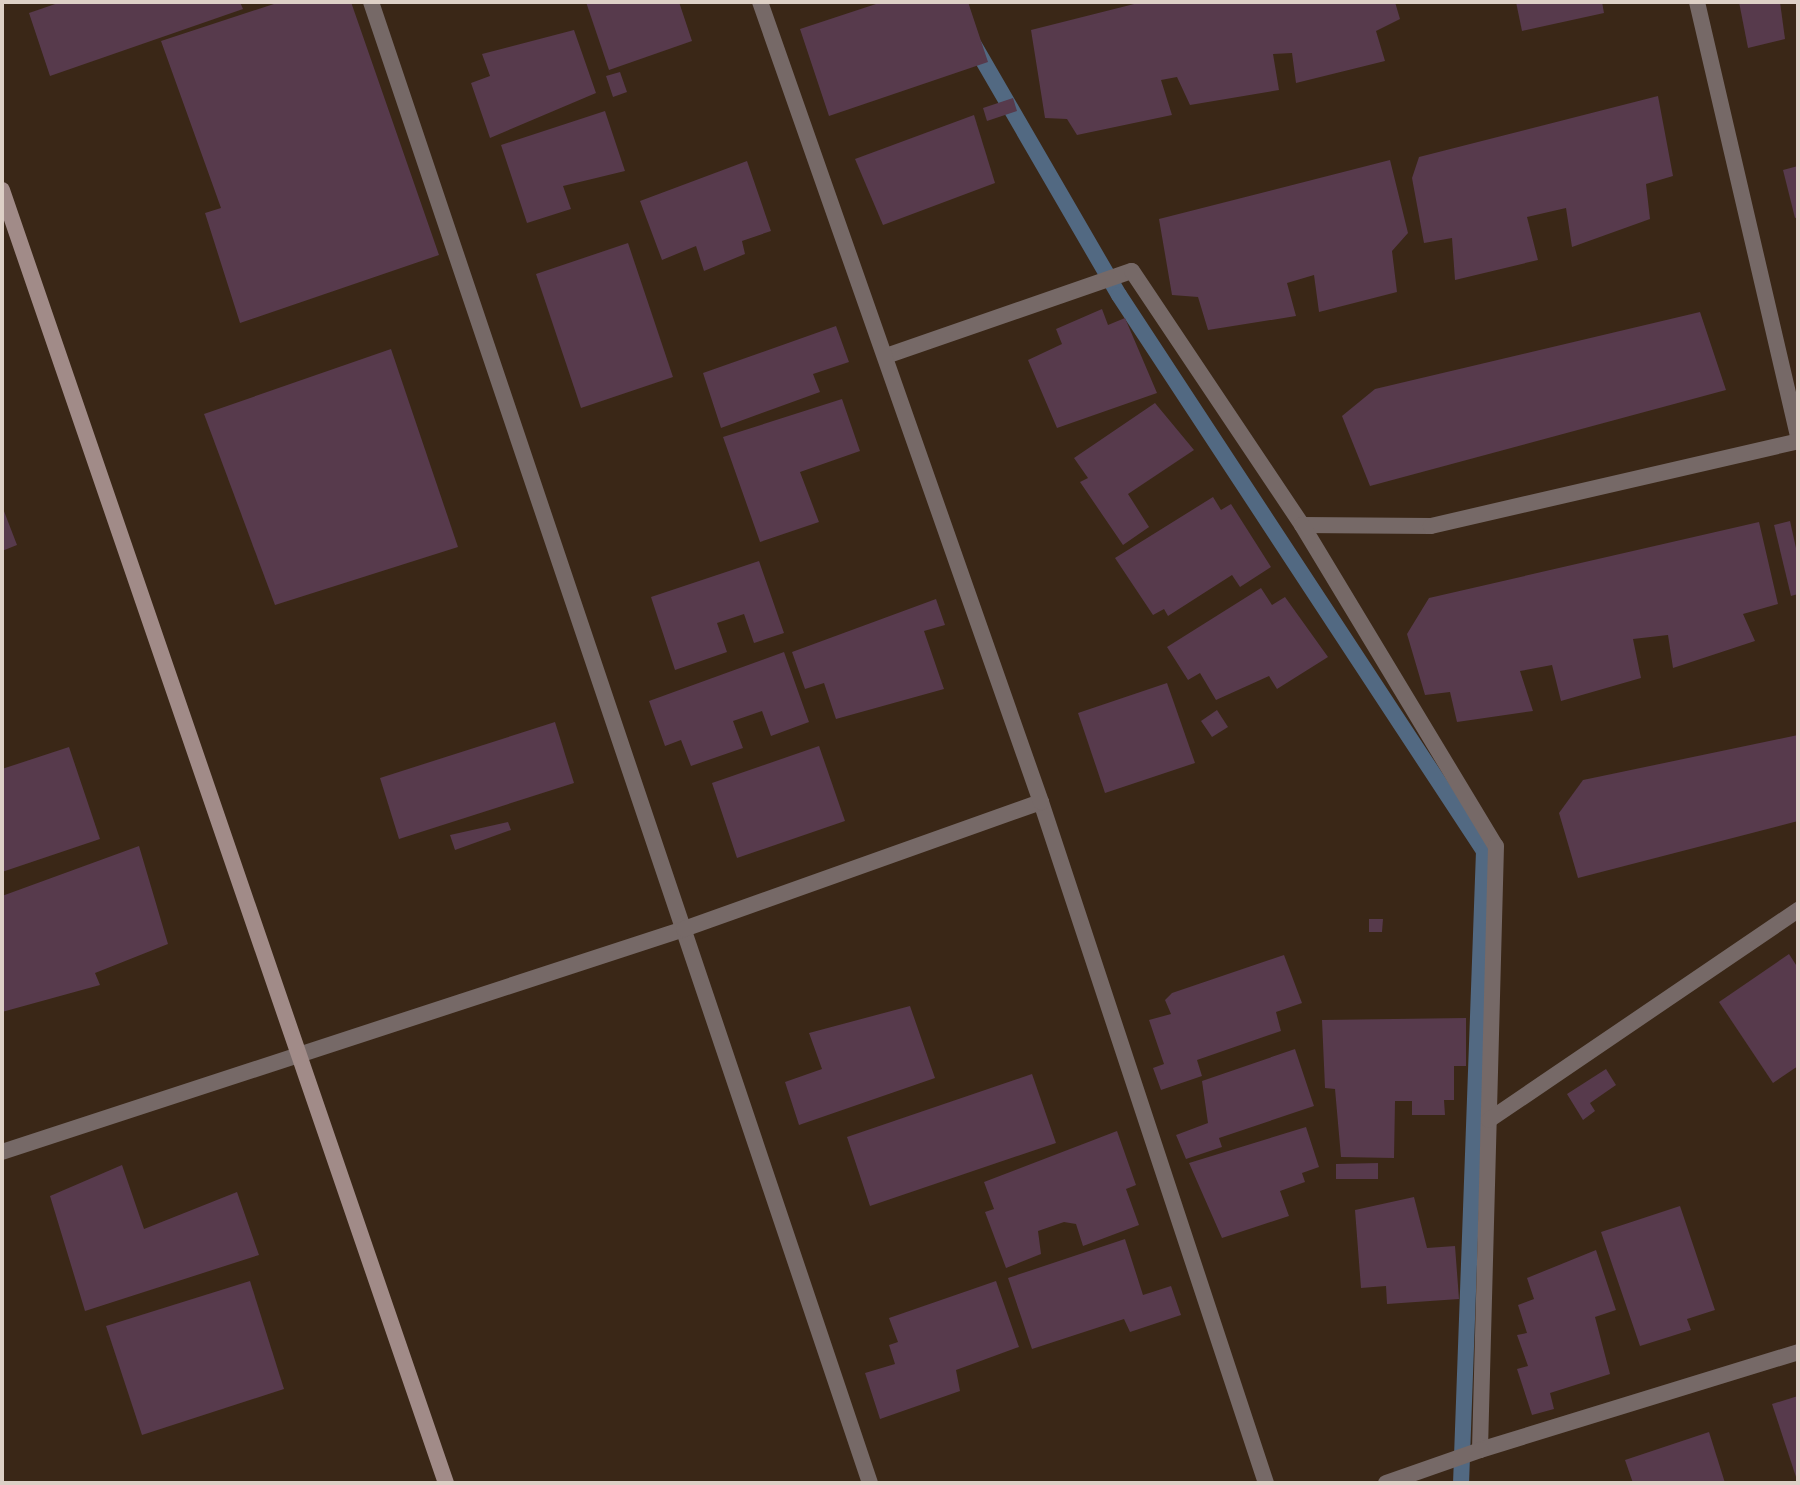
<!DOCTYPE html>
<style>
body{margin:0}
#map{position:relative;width:1800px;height:1485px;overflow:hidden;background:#3a2717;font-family:"PT Sans",sans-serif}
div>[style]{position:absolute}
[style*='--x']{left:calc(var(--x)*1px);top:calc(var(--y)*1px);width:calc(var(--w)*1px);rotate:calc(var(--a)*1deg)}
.stream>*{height:16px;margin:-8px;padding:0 8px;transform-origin:8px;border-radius:8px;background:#526982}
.building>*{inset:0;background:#573a4c}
.street>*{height:16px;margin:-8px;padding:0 8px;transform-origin:8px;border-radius:8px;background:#766967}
.secondary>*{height:16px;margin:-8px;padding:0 8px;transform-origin:8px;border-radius:8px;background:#a18b88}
span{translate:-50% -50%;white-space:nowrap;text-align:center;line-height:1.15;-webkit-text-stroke:8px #1b120b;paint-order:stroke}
.frame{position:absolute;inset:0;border:4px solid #ddd0c6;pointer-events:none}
</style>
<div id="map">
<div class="stream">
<div style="--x:974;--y:45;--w:289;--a:59.9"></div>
<div style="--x:1119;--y:295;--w:665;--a:56.72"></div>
<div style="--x:1484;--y:851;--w:632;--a:92.08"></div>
</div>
<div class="building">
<div style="clip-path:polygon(61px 2px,240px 2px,243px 9px,50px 76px,29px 13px)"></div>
<div style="clip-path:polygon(280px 2px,351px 2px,439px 255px,240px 323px,205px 213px,221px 208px,161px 41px)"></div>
<div style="clip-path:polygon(586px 2px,679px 2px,692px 41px,609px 70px)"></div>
<div style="clip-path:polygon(882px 2px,968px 2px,988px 62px,829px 116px,800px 29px)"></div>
<div style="clip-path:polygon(1142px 2px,1395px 2px,1400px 19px,1376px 31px,1385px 61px,1296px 83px,1292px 53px,1273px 54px,1279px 90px,1190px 105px,1177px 77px,1161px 80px,1172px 115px,1077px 135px,1067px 119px,1045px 118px,1031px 30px)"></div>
<div style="clip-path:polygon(1516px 2px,1602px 2px,1604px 13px,1522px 31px)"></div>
<div style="clip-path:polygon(1739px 2px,1780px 2px,1785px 39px,1748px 48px)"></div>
<div style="clip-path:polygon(574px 30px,596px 93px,490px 138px,471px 83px,490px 76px,482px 54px)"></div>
<div style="clip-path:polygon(620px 72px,627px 92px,613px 97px,606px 76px)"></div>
<div style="clip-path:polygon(1658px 96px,1673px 176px,1646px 184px,1650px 219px,1572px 247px,1566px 208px,1527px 217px,1538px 260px,1455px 280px,1452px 238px,1424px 243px,1412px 178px,1419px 157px)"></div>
<div style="clip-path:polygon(1013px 98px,1017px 111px,987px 121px,983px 108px)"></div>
<div style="clip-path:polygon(605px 111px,625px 171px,563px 186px,571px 209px,527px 223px,501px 145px)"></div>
<div style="clip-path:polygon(974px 115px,995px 183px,883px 225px,855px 159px)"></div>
<div style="clip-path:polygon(1390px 160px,1408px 233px,1392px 251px,1397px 292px,1319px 312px,1314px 275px,1287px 283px,1296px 316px,1208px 330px,1198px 297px,1172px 295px,1159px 219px)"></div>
<div style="clip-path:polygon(747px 161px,771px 231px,742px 241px,745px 254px,704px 271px,696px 246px,662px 260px,640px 201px)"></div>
<div style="clip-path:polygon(1798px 166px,1798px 217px,1795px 218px,1783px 170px)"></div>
<div style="clip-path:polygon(628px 243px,673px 377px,581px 408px,536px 274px)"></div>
<div style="clip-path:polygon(1102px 309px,1108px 325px,1125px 318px,1157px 393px,1057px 428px,1028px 360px,1062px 344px,1056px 329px)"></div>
<div style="clip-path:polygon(1700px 312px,1726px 390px,1370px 486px,1342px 416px,1375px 389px)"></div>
<div style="clip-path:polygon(836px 326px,849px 362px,813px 374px,820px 392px,721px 428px,703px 373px)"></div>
<div style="clip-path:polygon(391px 349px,458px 547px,275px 605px,204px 414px)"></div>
<div style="clip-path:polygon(842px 399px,860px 451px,800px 472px,819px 522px,760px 542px,723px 437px)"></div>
<div style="clip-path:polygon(1155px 403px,1194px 450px,1128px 494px,1149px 527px,1123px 545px,1080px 482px,1088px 478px,1074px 458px)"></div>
<div style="clip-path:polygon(1213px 497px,1221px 510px,1231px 504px,1271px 567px,1240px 587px,1232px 575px,1168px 616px,1164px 609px,1153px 615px,1115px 558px)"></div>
<div style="clip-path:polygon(2px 506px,17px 545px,2px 551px)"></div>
<div style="clip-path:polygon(1790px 521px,1798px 557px,1798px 594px,1791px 596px,1774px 525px)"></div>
<div style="clip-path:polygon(1759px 522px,1778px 604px,1743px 614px,1755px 641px,1673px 668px,1668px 635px,1633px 639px,1641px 678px,1561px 701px,1552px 665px,1520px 671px,1533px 711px,1457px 722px,1450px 692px,1425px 695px,1407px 634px,1429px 598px)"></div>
<div style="clip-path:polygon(759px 561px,784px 633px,754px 643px,744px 614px,717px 623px,727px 652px,675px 670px,651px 597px)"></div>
<div style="clip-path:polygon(1261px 588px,1272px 605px,1285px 597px,1328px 657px,1277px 689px,1269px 676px,1216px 700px,1200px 673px,1188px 680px,1167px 647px)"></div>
<div style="clip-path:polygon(936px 599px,945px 625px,924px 631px,944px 689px,836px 719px,824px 683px,805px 689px,792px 652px)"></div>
<div style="clip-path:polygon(784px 652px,809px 722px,771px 736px,762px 711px,733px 721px,743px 748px,691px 766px,681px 740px,665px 746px,649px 701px)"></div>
<div style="clip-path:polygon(1167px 683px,1195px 763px,1105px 793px,1078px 713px)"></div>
<div style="clip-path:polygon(1217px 710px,1228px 727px,1212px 737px,1201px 721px)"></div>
<div style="clip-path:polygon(555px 722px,574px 783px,399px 839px,380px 778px)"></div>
<div style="clip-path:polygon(1798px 735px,1798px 821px,1578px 878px,1559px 813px,1583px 780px)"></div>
<div style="clip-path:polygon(819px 746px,845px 821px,737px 858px,712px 783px)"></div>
<div style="clip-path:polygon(69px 747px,100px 839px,2px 872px,2px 769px)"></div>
<div style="clip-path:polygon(508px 822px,511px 830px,455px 850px,450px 835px)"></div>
<div style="clip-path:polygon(139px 846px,168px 944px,95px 973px,100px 985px,2px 1012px,2px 896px)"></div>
<div style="clip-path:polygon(1369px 919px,1383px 919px,1382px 932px,1369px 932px)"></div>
<div style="clip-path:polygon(1789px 954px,1798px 968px,1798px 1066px,1773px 1083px,1719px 1002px)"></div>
<div style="clip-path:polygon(1284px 955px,1302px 1003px,1276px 1012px,1281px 1031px,1197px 1060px,1202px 1076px,1161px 1090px,1153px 1068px,1164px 1064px,1149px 1020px,1171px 1014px,1165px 1000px,1172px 993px)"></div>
<div style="clip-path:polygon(910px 1006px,935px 1078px,799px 1125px,785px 1082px,822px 1069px,809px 1033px)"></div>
<div style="clip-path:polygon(1466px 1018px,1466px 1066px,1454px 1066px,1454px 1100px,1444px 1100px,1445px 1115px,1412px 1115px,1412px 1101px,1395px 1101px,1394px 1158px,1341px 1157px,1335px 1089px,1325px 1088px,1322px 1020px)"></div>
<div style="clip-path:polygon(1295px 1049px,1314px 1106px,1219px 1138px,1222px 1147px,1186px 1159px,1176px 1135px,1208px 1123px,1202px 1081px)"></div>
<div style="clip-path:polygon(1606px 1069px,1616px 1085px,1590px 1103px,1595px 1111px,1583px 1120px,1567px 1094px)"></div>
<div style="clip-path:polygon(1032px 1074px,1056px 1143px,870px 1206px,847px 1137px)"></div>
<div style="clip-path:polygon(1306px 1127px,1319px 1167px,1302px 1173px,1305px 1182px,1280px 1191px,1289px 1216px,1222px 1238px,1189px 1163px)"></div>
<div style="clip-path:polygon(1117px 1131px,1136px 1185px,1126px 1189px,1139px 1225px,1083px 1246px,1076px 1224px,1064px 1222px,1038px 1231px,1041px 1254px,1006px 1268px,985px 1212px,994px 1209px,984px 1182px)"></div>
<div style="clip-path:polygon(1378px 1163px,1378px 1179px,1336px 1179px,1336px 1164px)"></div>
<div style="clip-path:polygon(122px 1165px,144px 1229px,237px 1192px,259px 1255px,85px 1311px,50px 1196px)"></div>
<div style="clip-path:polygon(1414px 1197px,1427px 1248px,1455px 1246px,1459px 1299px,1387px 1304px,1386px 1286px,1361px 1288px,1355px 1210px)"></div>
<div style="clip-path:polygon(1680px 1206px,1715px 1310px,1687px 1319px,1691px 1330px,1640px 1346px,1601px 1232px)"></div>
<div style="clip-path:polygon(1125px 1239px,1143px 1295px,1171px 1286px,1181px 1315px,1130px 1332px,1124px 1319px,1032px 1349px,1008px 1278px)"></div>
<div style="clip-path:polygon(1596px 1250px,1616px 1310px,1595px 1317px,1610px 1374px,1550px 1393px,1554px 1409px,1532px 1415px,1517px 1369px,1528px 1366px,1517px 1335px,1527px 1333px,1518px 1305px,1534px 1299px,1527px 1278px)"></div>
<div style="clip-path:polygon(250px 1281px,284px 1389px,142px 1435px,106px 1326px)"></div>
<div style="clip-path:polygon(996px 1281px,1019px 1347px,956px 1370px,960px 1391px,880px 1419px,865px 1373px,895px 1364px,889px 1345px,898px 1342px,889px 1318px)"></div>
<div style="clip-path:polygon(1798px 1396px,1798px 1480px,1797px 1480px,1772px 1404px)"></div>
<div style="clip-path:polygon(1709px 1432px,1725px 1483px,1633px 1483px,1625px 1460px)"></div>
</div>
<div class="street">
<div style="--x:371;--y:2;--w:1563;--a:71.38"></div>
<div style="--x:1697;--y:2;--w:445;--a:76.9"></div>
<div style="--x:886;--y:356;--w:260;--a:-19.1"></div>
<div style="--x:1132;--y:271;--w:306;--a:56.2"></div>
<div style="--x:1302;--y:525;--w:129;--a:0.4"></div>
<div style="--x:1431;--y:526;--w:377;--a:-13"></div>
<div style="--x:1302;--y:525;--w:375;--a:58.9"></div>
<div style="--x:1496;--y:846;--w:604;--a:91.52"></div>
<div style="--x:1480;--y:1450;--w:333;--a:-17.1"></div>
<div style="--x:1041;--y:802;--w:717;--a:71.72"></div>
<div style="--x:1489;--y:1120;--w:374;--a:-34.2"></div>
<div style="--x:2;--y:1152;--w:718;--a:-18.11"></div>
<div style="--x:684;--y:929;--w:379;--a:-19.6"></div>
<div style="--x:1041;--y:802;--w:848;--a:-109.35"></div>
<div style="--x:1386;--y:1483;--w:100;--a:-19.3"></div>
</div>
<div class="secondary">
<div style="--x:2;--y:190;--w:1367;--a:71.05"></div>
</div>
<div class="frame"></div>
</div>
